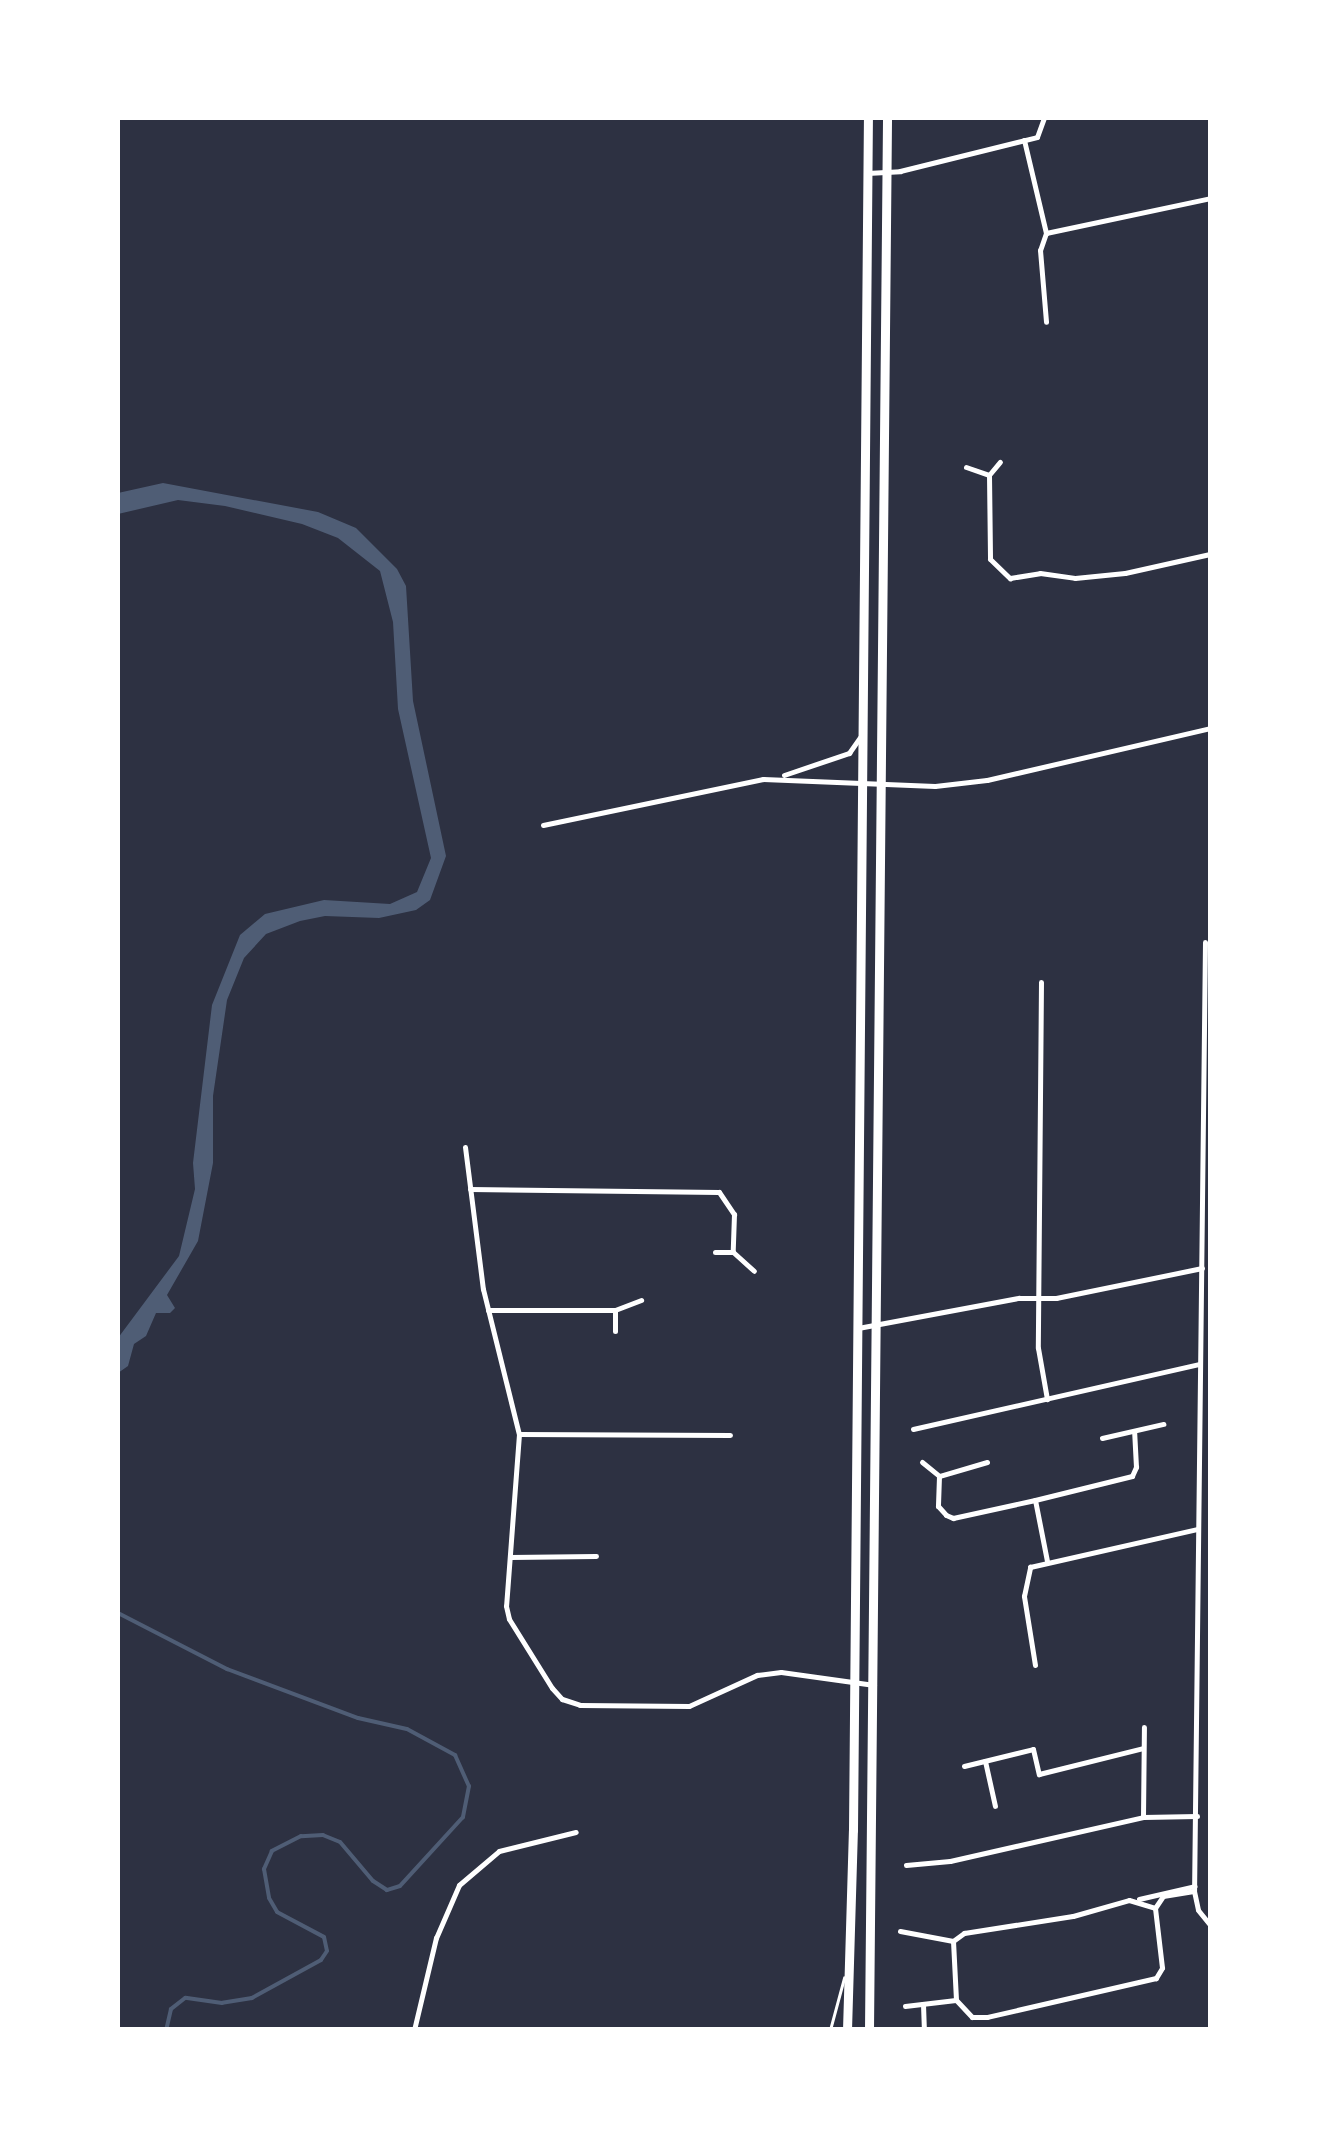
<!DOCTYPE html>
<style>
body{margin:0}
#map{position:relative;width:1328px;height:2147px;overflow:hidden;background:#2d3142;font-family:Quicksand,sans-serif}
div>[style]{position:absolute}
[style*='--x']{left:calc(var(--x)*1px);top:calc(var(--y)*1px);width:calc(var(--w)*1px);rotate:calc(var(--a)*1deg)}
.water>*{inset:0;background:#4f5d75}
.stream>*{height:4px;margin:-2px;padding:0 2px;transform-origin:2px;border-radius:2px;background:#4f5d75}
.service>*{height:2.5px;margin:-1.25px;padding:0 1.25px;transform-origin:1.25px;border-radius:1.25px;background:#fff}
.minor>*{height:5px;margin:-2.5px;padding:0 2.5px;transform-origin:2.5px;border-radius:2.5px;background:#fff}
.primary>*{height:9px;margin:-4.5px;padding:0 4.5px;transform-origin:4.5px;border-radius:4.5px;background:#fff}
span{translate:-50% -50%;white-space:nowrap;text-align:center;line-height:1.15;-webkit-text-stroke:10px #fff;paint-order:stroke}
.frame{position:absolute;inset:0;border:120px solid #fff;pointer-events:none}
</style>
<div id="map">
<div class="water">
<div style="clip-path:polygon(163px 483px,318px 512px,356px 528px,397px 569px,406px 586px,413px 701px,446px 856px,430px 900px,416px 910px,379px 918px,325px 916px,300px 921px,266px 934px,244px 958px,227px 1000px,213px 1096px,213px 1163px,198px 1241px,167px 1295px,175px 1308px,170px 1313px,156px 1313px,146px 1336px,134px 1344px,128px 1366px,118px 1373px,118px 1338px,179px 1256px,195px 1189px,193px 1163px,212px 1005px,240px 935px,265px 914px,324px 900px,390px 904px,417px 892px,431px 858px,398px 709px,393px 622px,380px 571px,338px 538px,302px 524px,225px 506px,178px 500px,118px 514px,118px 493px)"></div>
</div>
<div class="stream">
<div style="--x:118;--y:1613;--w:123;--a:27.2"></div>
<div style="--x:227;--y:1669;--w:140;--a:20.5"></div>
<div style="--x:358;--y:1718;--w:50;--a:12.7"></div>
<div style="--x:407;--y:1729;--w:55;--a:28.4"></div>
<div style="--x:455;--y:1755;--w:34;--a:66"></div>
<div style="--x:469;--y:1786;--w:32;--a:101"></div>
<div style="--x:463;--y:1817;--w:93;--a:132.4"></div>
<div style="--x:400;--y:1886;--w:14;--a:163"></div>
<div style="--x:387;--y:1890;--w:17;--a:-147"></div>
<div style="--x:373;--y:1881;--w:51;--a:-130.2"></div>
<div style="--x:340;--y:1842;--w:18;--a:-158"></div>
<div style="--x:323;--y:1835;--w:22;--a:177"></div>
<div style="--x:301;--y:1836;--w:33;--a:153"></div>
<div style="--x:272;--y:1851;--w:20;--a:114"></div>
<div style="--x:264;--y:1869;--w:29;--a:80"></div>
<div style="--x:269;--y:1898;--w:16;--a:60"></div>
<div style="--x:277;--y:1912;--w:53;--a:28"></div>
<div style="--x:324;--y:1937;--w:14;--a:78"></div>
<div style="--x:327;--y:1951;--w:11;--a:124"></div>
<div style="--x:321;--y:1960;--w:79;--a:151.2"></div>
<div style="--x:252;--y:1998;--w:30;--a:171"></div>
<div style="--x:222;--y:2003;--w:37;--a:-172"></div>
<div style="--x:185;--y:1998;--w:18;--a:142"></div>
<div style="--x:171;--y:2009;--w:22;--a:103"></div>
</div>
<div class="service">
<div style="--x:830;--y:2030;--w:54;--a:-74.9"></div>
</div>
<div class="minor">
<div style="--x:1024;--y:140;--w:96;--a:76.7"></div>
<div style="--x:1046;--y:233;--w:168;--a:-12"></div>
<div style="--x:867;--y:173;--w:33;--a:-3"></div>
<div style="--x:900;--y:171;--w:141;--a:-13.9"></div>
<div style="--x:1037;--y:137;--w:20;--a:-70"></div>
<div style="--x:1046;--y:233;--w:18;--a:109"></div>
<div style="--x:1040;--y:250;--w:72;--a:85.2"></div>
<div style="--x:966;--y:467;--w:24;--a:19"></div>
<div style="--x:989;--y:475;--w:17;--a:-50"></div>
<div style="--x:989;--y:475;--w:84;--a:89.3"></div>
<div style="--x:990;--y:559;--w:28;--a:44"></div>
<div style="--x:1010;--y:578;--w:30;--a:-9"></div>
<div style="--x:1040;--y:573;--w:35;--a:8"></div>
<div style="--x:1075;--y:578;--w:50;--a:-5.7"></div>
<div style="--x:1125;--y:573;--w:87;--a:-12.6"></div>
<div style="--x:784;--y:775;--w:69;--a:-18.7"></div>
<div style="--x:849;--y:753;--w:19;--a:-55"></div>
<div style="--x:543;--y:825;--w:225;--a:-11.8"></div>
<div style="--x:763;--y:779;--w:172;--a:2.3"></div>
<div style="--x:935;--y:786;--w:52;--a:-6.6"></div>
<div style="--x:987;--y:780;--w:229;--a:-13.1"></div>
<div style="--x:1205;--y:942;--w:949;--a:90.66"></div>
<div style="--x:1194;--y:1891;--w:19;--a:78"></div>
<div style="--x:1198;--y:1910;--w:19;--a:51"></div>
<div style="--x:1041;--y:982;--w:366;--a:90.5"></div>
<div style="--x:1038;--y:1348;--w:52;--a:80"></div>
<div style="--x:465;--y:1147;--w:143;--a:82.8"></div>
<div style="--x:483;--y:1289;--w:149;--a:76.1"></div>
<div style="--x:519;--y:1434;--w:172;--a:94.3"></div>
<div style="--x:506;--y:1606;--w:13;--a:77"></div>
<div style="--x:509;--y:1619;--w:81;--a:58.1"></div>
<div style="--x:552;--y:1688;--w:15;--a:48"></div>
<div style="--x:562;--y:1699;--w:19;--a:18"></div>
<div style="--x:580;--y:1705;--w:109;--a:0.5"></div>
<div style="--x:689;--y:1706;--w:75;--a:-24.5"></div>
<div style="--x:757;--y:1675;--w:24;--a:-7"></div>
<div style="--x:781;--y:1672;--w:94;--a:8"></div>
<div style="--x:470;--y:1189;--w:249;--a:0.7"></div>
<div style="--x:719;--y:1192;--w:27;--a:56"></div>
<div style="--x:734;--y:1214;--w:38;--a:92"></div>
<div style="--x:715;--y:1252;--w:18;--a:0"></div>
<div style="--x:733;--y:1252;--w:28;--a:42"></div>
<div style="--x:488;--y:1310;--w:127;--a:0"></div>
<div style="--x:858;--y:1328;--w:164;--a:-10.6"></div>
<div style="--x:1019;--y:1298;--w:37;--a:0"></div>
<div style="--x:1056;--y:1298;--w:149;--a:-11.6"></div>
<div style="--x:615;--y:1331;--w:21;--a:-90"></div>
<div style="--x:615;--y:1310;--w:28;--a:-21"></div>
<div style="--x:913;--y:1429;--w:294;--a:-12.8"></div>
<div style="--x:519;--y:1434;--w:211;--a:0.3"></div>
<div style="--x:1102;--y:1438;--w:63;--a:-12.9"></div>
<div style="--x:922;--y:1462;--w:22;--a:39"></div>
<div style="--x:987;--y:1462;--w:50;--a:163.7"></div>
<div style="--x:939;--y:1476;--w:30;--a:92"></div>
<div style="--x:938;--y:1506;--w:12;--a:48"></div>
<div style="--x:946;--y:1515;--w:8;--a:23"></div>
<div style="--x:953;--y:1518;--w:84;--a:-12.4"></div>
<div style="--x:510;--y:1557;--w:86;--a:-0.7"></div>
<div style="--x:1047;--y:1561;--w:62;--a:-101.1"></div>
<div style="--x:1035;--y:1500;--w:100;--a:-13.9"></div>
<div style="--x:1132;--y:1476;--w:10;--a:-66"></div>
<div style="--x:1136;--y:1467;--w:36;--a:-93"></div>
<div style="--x:1035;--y:1665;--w:70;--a:-99.1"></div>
<div style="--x:1024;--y:1596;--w:30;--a:-78"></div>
<div style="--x:1030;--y:1567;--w:171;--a:-12.8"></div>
<div style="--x:985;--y:1761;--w:46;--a:77.5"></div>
<div style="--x:964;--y:1766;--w:71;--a:-13.8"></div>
<div style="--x:1033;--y:1749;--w:26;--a:77"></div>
<div style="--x:1039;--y:1774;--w:107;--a:-14"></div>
<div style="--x:1143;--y:1817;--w:90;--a:-89.4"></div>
<div style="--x:906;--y:1865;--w:44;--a:-5.2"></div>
<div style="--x:950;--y:1861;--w:198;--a:-12.8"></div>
<div style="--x:1143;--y:1817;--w:54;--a:-1.1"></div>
<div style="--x:1139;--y:1899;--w:57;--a:-13.1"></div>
<div style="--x:1129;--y:1900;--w:27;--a:17"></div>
<div style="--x:1155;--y:1908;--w:60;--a:83.3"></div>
<div style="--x:1162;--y:1968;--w:12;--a:121"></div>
<div style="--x:1156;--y:1978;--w:173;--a:167"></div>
<div style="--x:987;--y:2017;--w:15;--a:180"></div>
<div style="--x:972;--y:2017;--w:23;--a:-133"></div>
<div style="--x:956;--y:2000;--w:59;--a:-92.9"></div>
<div style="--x:953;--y:1941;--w:14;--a:-36"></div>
<div style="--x:964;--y:1933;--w:110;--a:-8.9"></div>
<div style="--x:1073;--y:1916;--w:58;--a:-15.9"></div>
<div style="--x:1155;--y:1908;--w:14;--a:-56"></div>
<div style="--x:1163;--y:1896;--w:31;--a:-9"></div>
<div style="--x:900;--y:1931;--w:54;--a:10.7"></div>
<div style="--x:923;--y:2004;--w:26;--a:88"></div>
<div style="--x:905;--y:2006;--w:51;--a:-6.7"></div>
<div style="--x:414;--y:2030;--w:95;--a:-76.6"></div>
<div style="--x:436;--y:1938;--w:58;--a:-66.5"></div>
<div style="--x:459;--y:1885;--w:52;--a:-40.4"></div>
<div style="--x:499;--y:1851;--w:79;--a:-13.9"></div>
</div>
<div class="primary">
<div style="--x:847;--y:2030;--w:200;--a:-88.3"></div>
<div style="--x:853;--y:1830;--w:1712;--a:-89.5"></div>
<div style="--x:869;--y:2030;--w:1912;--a:-89.46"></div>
</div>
<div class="frame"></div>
</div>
